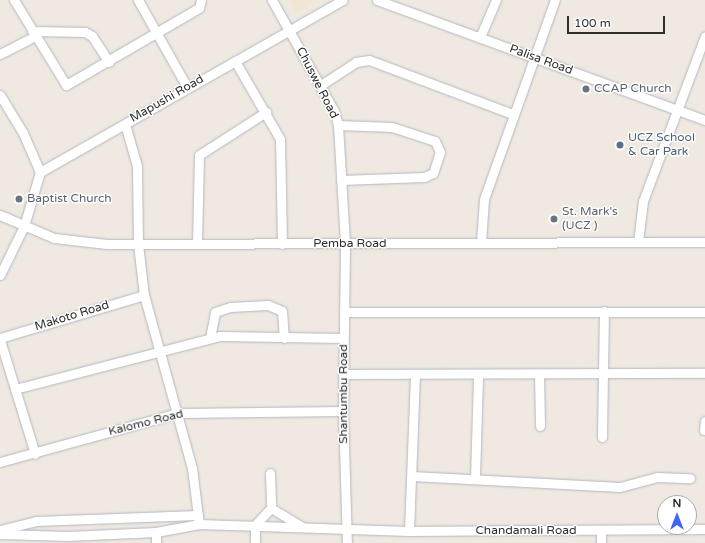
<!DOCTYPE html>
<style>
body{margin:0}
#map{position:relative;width:705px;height:543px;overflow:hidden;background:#efe9e1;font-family:"Varela Round",sans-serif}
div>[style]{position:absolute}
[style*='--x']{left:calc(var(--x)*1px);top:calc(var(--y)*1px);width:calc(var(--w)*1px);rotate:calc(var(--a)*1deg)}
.education>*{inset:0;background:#f0e6d1}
.roads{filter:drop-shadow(0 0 1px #b4b7c1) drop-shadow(0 0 1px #b4b7c1)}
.minor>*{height:9px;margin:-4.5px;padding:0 4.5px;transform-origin:4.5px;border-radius:4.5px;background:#fff}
.dots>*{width:11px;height:11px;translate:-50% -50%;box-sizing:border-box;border:2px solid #fff;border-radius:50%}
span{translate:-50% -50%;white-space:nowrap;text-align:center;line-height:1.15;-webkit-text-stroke:3px #fff;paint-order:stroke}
.street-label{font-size:12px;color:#2e2e2e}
.worship-label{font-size:12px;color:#5b616d}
.left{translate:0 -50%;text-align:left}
.service-label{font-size:12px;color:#4e5e75}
.north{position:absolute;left:657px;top:495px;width:40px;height:40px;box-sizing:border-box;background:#fff;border:1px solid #ababab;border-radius:50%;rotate:0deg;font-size:11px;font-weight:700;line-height:16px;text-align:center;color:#2e2e2e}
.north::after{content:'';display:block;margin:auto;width:14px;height:18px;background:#4264fb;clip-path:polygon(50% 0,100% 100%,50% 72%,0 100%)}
.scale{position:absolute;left:567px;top:16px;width:98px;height:18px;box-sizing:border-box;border:2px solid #2e2e2e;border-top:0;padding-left:5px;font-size:12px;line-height:14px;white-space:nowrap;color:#2e2e2e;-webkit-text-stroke:3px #fff;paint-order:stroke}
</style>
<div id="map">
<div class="education">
<div style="clip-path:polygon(289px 0,317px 0,296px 13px)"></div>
</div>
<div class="roads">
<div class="minor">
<div style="--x:14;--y:0;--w:100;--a:58.5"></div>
<div style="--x:66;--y:85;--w:154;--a:-30.1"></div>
<div style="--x:199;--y:8;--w:8;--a:-76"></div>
<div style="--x:138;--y:0;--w:100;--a:60.6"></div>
<div style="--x:272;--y:0;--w:127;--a:60.8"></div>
<div style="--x:334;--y:111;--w:15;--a:74"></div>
<div style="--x:338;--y:125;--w:119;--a:86.6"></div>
<div style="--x:345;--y:244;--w:167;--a:90.7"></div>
<div style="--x:343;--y:411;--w:132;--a:88.3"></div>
<div style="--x:377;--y:0;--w:349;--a:20.1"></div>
<div style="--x:32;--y:31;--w:53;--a:1.1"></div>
<div style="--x:85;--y:32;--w:8;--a:30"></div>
<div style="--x:92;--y:36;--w:31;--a:57"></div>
<div style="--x:480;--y:37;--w:40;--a:-66.6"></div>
<div style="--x:0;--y:54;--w:39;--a:-27"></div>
<div style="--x:235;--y:61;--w:90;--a:60"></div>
<div style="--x:280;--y:139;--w:105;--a:88.9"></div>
<div style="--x:321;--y:85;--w:42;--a:-33.3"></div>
<div style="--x:356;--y:62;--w:13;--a:-9"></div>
<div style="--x:369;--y:60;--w:154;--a:20.6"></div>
<div style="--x:0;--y:95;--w:44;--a:58.8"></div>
<div style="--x:23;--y:133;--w:43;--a:66.4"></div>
<div style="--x:125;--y:124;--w:44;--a:74.1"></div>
<div style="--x:137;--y:166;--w:78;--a:89.3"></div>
<div style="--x:138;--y:244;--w:51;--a:83.3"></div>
<div style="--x:144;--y:295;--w:180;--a:74.5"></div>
<div style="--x:192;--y:468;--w:56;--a:82.9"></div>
<div style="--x:338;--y:125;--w:54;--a:2.1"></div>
<div style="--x:392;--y:127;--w:45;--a:18"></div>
<div style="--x:435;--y:141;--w:12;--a:66"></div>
<div style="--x:440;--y:152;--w:22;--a:108"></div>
<div style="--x:433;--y:173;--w:10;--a:156"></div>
<div style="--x:424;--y:177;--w:83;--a:177.9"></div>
<div style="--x:0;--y:215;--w:59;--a:23.1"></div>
<div style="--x:54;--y:238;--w:53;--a:6.5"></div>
<div style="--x:107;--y:244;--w:598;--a:-0.19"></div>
<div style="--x:638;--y:242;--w:41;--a:-83"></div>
<div style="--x:643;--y:201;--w:176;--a:-69.4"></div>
<div style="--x:481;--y:243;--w:44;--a:-86.1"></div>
<div style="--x:484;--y:199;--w:211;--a:-70.4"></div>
<div style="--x:197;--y:244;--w:89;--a:-88.7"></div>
<div style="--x:199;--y:155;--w:80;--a:-32.7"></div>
<div style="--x:0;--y:275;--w:55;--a:-63.9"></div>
<div style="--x:24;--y:226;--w:56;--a:-73.5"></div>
<div style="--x:40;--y:172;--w:348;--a:-29.6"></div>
<div style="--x:344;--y:312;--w:361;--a:0"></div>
<div style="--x:0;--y:338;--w:150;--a:-16.6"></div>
<div style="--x:210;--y:338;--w:26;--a:-79"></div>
<div style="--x:215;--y:312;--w:16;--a:-18"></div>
<div style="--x:230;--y:307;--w:38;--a:-3"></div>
<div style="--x:268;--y:305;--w:15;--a:23"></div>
<div style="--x:282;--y:311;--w:27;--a:86"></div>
<div style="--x:0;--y:340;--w:119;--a:72.9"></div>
<div style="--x:343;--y:374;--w:362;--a:-0.2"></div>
<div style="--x:539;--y:374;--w:52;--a:88.9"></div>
<div style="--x:15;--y:389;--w:212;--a:-14.5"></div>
<div style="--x:220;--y:336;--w:123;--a:0.9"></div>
<div style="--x:704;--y:430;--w:9;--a:-84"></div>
<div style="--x:602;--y:437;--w:126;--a:-89.1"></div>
<div style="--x:0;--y:462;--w:185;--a:-15.4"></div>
<div style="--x:178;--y:413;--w:165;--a:-0.7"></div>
<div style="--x:270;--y:473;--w:35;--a:88"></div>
<div style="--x:412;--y:476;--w:208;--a:3"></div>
<div style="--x:620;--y:487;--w:38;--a:-15"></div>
<div style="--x:657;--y:477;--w:33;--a:2"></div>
<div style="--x:475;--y:478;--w:103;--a:-88.3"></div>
<div style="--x:271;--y:508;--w:35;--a:31"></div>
<div style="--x:0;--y:530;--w:37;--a:-14"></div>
<div style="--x:36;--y:521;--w:162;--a:-2.1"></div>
<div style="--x:409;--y:531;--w:156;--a:-87.8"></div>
<div style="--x:0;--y:534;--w:68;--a:1.7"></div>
<div style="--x:68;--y:536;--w:88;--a:-2.6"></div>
<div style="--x:156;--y:532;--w:44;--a:-10.5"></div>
<div style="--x:199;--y:524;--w:210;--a:1.9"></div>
<div style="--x:409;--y:531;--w:296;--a:-0.4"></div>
<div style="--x:156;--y:543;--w:11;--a:-90"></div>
<div style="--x:255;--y:543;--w:18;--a:-90"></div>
<div style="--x:255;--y:525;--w:23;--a:-47"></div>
<div style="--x:601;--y:543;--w:12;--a:-90"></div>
</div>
</div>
<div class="dots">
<div style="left:586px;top:89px;background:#6b7280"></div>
<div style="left:620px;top:145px;background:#5c6f8a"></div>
<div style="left:19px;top:199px;background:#6b7280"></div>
<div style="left:554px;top:219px;background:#6b7280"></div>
</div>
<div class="street-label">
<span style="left:541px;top:60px;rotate:20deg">Palisa Road</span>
<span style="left:317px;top:83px;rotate:63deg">Chuswe Road</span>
<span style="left:167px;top:99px;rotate:-30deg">Mapushi Road</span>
<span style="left:350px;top:244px">Pemba Road</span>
<span style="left:72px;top:316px;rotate:-17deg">Makoto Road</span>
<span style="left:344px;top:394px;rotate:-90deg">Shantumbu Road</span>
<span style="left:146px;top:423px;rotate:-14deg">Kalomo Road</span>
<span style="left:526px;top:531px">Chandamali Road</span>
</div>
<div class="worship-label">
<span class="left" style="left:594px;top:89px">CCAP Church</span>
<span class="left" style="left:27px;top:199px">Baptist Church</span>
<span class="left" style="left:562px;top:219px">St. Mark's<br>(UCZ )</span>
</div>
<div class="service-label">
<span class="left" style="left:628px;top:145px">UCZ School<br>&amp; Car Park</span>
</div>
<div class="north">N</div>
<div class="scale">100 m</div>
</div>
